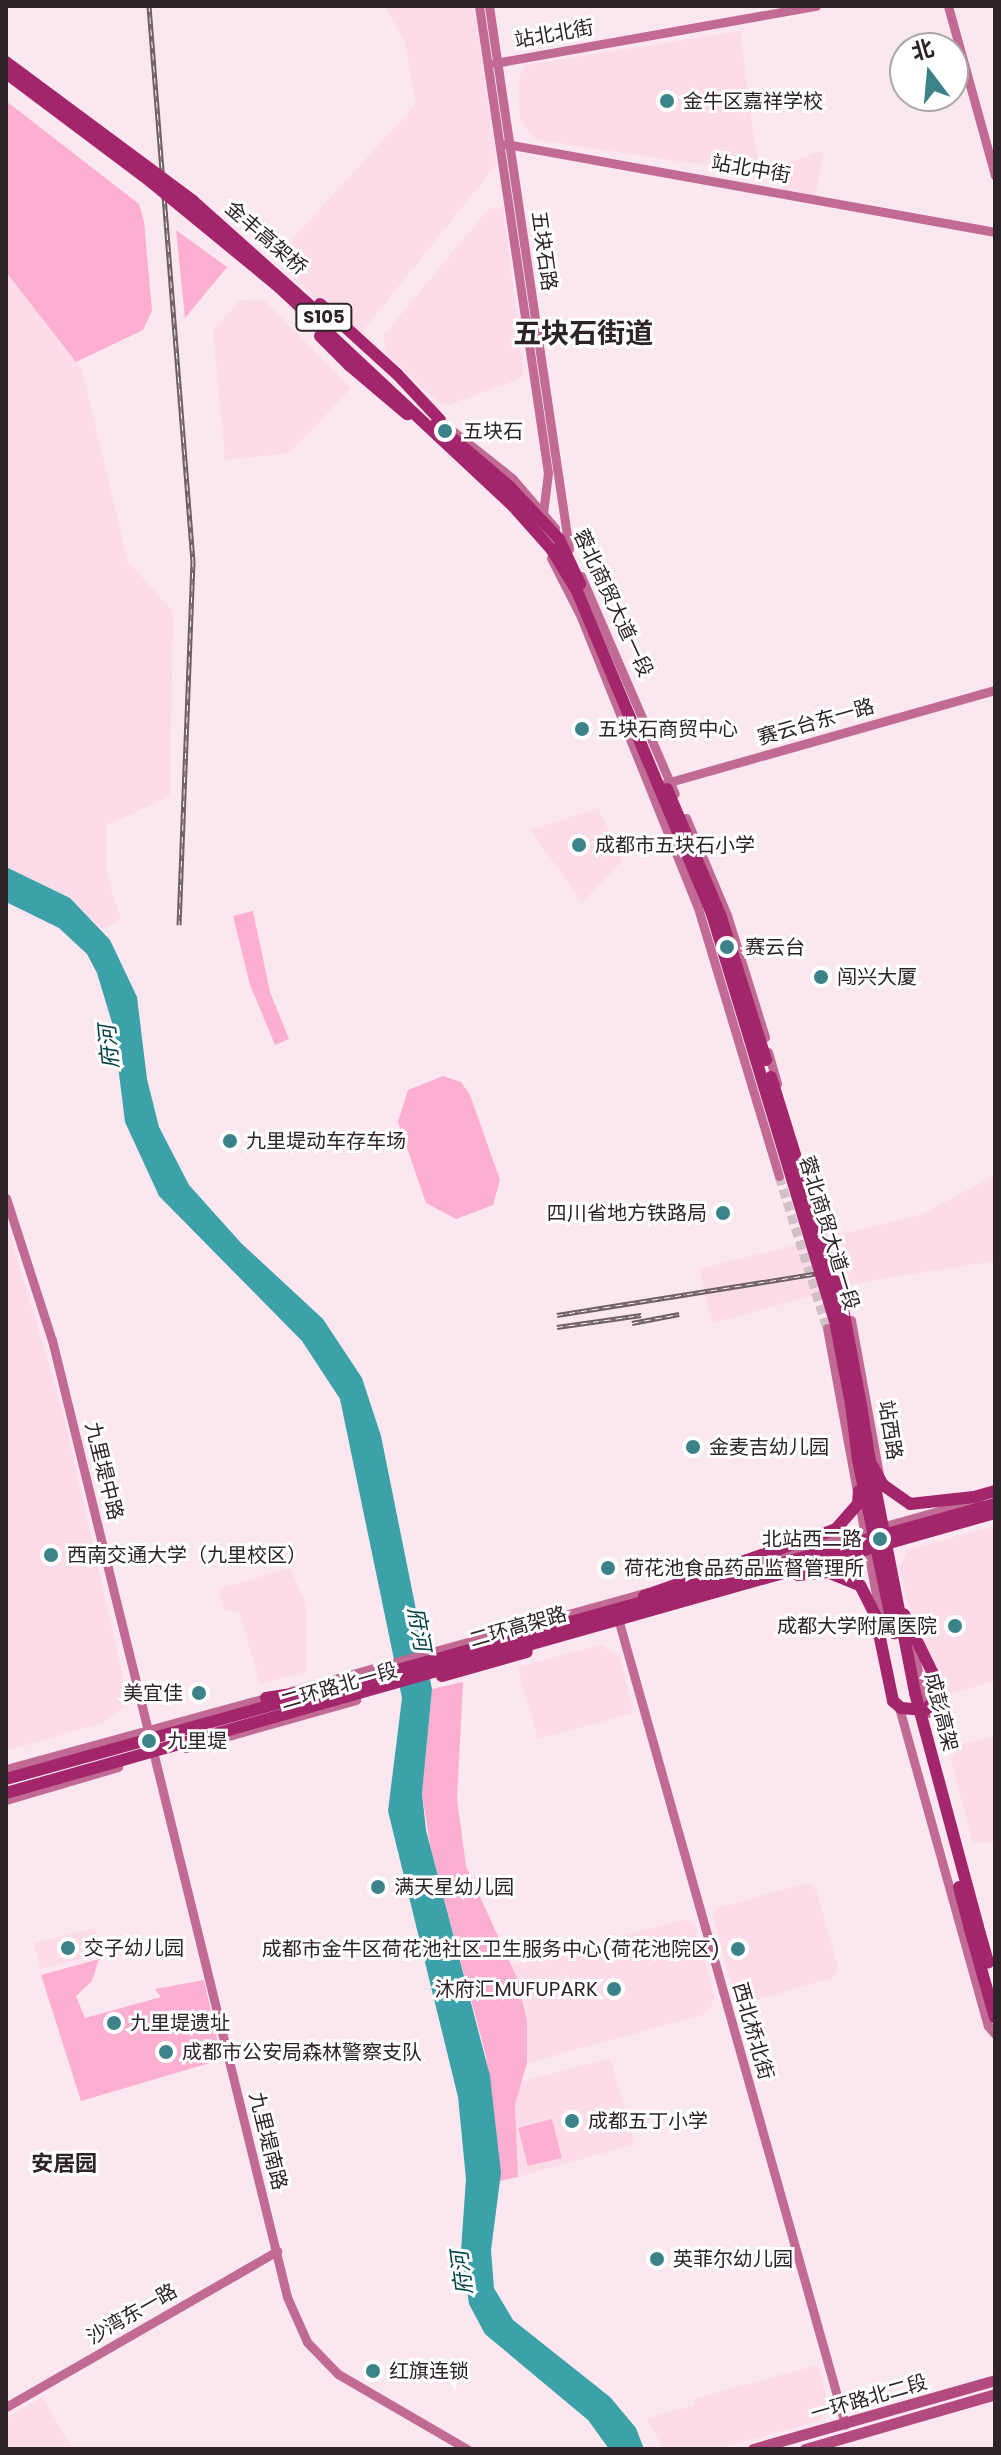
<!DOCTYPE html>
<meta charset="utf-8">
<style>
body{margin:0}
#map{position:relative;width:1001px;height:2455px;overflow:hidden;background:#fbe7ef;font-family:Poppins,"Noto Sans SC",sans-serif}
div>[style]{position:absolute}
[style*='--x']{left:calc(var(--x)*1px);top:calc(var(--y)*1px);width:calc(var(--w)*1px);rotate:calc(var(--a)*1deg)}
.built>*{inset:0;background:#fcdce9}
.green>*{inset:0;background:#fdafd2}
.water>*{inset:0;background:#3da1a9}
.secondary-tunnel>*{height:9px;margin-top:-4.5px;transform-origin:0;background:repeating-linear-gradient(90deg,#d2c0c7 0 9px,transparent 0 13.5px)}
.secondary>*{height:9px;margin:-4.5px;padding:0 4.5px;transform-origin:4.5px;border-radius:4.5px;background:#c16b94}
.primary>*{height:11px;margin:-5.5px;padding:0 5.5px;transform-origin:5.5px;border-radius:5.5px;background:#b2497f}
.highway>*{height:12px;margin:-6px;padding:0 6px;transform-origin:6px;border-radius:6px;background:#a3256c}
.rail>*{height:5px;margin-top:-2.5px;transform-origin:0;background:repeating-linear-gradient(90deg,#fff 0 6px,#6d5f65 0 12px);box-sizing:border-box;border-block:2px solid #6d5f65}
.highway-bridge>*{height:12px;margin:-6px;padding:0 6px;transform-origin:6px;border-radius:6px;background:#a3256c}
.dots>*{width:22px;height:22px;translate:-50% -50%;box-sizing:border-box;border:4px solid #fff;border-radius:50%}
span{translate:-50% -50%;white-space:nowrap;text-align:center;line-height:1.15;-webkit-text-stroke:6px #fff;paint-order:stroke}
.shield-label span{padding:2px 6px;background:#fff;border:2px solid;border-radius:6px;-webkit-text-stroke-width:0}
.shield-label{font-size:18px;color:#2e2328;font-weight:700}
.street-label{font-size:20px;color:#2e2328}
.poi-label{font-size:20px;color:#2e2328}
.left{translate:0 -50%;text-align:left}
.right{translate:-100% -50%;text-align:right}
.water-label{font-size:22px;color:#044348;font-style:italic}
.neighbourhood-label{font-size:22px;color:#2e2328;font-weight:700}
.district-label{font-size:28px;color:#2e2328;font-weight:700}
.frame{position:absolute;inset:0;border:8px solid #2e2328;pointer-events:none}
.north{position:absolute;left:889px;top:32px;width:80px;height:80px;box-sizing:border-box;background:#fff;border:2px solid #aba7a9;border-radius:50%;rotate:344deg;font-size:22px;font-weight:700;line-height:32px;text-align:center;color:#2e2328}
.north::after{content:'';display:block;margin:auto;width:28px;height:36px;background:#3b8389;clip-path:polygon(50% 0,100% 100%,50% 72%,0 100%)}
</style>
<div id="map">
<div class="built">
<div style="clip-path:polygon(384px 6px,474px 6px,497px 164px,356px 339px,274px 259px,416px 104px,404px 39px)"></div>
<div style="clip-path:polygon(740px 31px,758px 165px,752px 172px,536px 140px,520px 120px,518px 80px,526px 65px)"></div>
<div style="clip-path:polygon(824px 150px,816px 196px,781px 190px,781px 166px)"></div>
<div style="clip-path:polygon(489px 208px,503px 208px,524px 371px,521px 378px,449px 405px,438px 402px,385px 353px,384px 335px)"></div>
<div style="clip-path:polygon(6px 272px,82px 369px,128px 562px,173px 611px,170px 796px,106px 826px,107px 875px,121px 919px,102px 929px,70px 898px,6px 867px)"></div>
<div style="clip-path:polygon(240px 300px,265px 301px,351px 388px,290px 453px,225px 460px,213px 331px)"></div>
<div style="clip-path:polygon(598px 808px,623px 860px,582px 903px,531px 830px)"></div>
<div style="clip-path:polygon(995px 1175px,995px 1261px,863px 1282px,712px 1323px,699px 1269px,923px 1214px)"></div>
<div style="clip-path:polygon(6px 1221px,62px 1408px,129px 1703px,102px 1723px,6px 1751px)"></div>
<div style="clip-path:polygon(995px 1526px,995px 1681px,934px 1698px,899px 1570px,907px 1550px)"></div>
<div style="clip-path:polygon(290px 1568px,307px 1606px,307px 1671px,260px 1684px,239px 1611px,224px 1611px,218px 1589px)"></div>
<div style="clip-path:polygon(601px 1645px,620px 1655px,633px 1713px,538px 1739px,517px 1667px)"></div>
<div style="clip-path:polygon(995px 1736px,995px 1843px,973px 1843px,951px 1760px,961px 1745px)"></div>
<div style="clip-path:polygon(806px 1883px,816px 1889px,838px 1967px,832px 1978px,748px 2002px,734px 1994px,713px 1916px,718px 1908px)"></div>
<div style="clip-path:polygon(685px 1919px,695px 1924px,715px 1999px,706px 2014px,527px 2063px,524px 2002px,512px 1965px)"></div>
<div style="clip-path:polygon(95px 1928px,102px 1954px,40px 1969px,34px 1943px)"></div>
<div style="clip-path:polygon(610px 2058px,635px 2144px,518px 2177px,515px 2105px,521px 2082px)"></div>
<div style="clip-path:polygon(818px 2365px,828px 2403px,819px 2421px,717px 2449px,664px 2449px,646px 2419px,694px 2405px,693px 2399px)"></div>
<div style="clip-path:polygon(42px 2397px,73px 2449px,6px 2449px,6px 2418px)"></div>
</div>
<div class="green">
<div style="clip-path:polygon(6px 101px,139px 204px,144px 221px,152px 311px,143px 330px,76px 362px,6px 272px)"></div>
<div style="clip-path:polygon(176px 230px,227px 267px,185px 318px)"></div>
<div style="clip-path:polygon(253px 911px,270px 992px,289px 1039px,275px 1045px,250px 985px,233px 916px)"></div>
<div style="clip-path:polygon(443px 1076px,461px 1082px,470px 1095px,500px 1180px,493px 1205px,456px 1219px,426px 1203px,398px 1122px,408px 1090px)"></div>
<div style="clip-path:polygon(463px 1682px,457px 1799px,466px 1866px,518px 1980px,527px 2022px,527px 2063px,515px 2105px,518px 2177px,500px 2181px,486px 2056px,431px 1850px,422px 1794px,432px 1689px)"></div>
<div style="clip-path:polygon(99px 1959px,92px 1981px,76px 1996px,85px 2018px,161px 1997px,155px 1989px,204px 1980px,220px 2052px,213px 2062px,81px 2101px,41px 1975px)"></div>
<div style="clip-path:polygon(552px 2119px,562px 2158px,528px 2166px,518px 2128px)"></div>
</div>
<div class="water">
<div style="clip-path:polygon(6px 867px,70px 898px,110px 940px,137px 997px,147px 1079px,159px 1127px,189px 1185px,241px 1243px,323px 1319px,362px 1378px,381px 1436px,432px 1689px,422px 1794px,426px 1830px,490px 2076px,501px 2173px,491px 2250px,494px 2288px,513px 2320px,610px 2397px,636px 2428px,644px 2449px,609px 2449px,588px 2420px,485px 2334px,469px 2304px,461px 2250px,466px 2179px,458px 2097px,388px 1811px,402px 1698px,340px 1399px,302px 1341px,159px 1196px,125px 1122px,113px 1026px,97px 973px,87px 954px,59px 928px,6px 902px)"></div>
</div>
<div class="secondary-tunnel">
<div style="--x:779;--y:1176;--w:159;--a:72.5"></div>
</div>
<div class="secondary">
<div style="--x:479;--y:6;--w:472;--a:81.6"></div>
<div style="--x:548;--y:473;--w:40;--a:97.1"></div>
<div style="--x:489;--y:6;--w:549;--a:81.62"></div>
<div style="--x:948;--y:6;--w:176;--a:74.5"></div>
<div style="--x:495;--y:63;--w:326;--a:-10.1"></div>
<div style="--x:506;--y:144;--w:497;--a:10.2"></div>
<div style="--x:444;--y:424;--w:87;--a:38.5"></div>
<div style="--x:512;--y:478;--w:66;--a:49.3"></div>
<div style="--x:551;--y:558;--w:66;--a:63"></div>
<div style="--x:581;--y:617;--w:314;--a:68.1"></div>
<div style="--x:698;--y:908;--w:280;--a:73.2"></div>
<div style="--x:581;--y:576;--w:237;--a:66.7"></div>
<div style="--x:666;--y:783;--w:342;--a:-15.8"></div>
<div style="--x:686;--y:818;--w:105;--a:67.1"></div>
<div style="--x:727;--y:915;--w:128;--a:72.7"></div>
<div style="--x:768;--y:1052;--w:33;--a:74"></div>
<div style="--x:6;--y:1198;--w:149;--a:72.1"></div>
<div style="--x:52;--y:1340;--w:985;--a:76.2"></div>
<div style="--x:287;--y:2297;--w:49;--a:66"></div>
<div style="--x:307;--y:2342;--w:45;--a:45.9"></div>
<div style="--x:338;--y:2374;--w:149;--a:30.2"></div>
<div style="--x:851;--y:1320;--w:157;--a:79.7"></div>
<div style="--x:827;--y:1328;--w:293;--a:79.6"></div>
<div style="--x:757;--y:1562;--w:230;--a:-15.7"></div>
<div style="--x:617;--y:1615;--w:841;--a:74.26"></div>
<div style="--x:910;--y:1633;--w:82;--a:78"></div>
<div style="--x:291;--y:1691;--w:370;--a:-15.5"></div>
<div style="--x:898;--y:1704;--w:334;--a:74.4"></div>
<div style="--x:988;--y:2026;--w:11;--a:49"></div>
<div style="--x:186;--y:1748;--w:177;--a:-15.8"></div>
<div style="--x:6;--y:1769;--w:273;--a:-15.3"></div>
<div style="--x:6;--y:1800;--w:117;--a:-16.4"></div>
<div style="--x:6;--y:2407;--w:313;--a:-29.9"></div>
</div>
<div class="primary">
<div style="--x:753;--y:2449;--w:252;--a:-15.9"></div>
<div style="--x:805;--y:2449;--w:198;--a:-16.1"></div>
</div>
<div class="highway">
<div style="--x:350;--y:366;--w:75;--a:40.1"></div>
<div style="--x:397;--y:374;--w:63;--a:46.9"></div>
<div style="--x:667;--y:789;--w:139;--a:67.1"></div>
<div style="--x:721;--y:917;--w:150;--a:72.5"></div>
<div style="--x:851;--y:1404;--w:56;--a:82.9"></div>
<div style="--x:861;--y:1405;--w:52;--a:81.1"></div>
<div style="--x:974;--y:1497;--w:22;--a:-16"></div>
<div style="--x:442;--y:1676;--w:88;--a:-15.8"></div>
<div style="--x:266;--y:1698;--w:31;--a:-9"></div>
<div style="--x:978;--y:1927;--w:37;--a:74"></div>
<div style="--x:970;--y:1929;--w:92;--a:74.3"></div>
</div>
<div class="rail">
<div style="--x:149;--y:6;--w:557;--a:85.47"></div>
<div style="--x:193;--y:561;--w:364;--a:92.2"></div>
<div style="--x:557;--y:1315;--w:290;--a:-9.1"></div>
<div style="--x:632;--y:1323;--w:48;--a:-10.8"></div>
<div style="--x:557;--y:1327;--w:85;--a:-8.1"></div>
</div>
<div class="highway-bridge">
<div style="--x:6;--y:62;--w:233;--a:36.6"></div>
<div style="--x:193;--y:201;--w:176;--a:41.8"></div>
<div style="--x:6;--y:73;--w:180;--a:36.9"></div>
<div style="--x:150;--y:181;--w:167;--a:39.4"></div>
<div style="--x:279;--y:287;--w:320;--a:43.1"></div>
<div style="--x:513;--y:506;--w:59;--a:48.4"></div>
<div style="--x:552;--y:550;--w:48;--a:58.6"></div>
<div style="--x:577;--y:591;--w:350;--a:67.3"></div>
<div style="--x:712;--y:914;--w:430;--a:73.2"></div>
<div style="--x:836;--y:1326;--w:79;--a:79.1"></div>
<div style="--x:320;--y:304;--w:104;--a:42.3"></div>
<div style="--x:320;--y:336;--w:42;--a:45"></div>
<div style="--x:436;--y:424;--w:97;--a:40.4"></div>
<div style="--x:510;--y:487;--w:71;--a:46.7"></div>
<div style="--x:559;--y:539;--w:50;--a:65"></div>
<div style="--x:771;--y:1077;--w:243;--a:72.8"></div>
<div style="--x:843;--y:1309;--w:98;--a:79.4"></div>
<div style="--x:869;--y:1456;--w:241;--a:79"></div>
<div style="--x:915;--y:1693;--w:242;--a:74.9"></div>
<div style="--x:858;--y:1460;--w:177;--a:78.2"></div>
<div style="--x:873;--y:1467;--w:21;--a:61"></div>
<div style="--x:883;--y:1485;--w:33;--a:35"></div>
<div style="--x:910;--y:1504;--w:64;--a:-6.2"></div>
<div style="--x:798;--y:1575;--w:29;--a:-6"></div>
<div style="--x:827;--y:1572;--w:35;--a:22"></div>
<div style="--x:860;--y:1585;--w:33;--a:63"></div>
<div style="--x:875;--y:1614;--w:89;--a:78.3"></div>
<div style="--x:893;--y:1701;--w:11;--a:41"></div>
<div style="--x:901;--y:1708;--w:24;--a:5"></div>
<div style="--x:925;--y:1710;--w:13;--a:-42"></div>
<div style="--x:935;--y:1701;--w:21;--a:-87"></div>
<div style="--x:936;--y:1680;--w:73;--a:-115.9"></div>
<div style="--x:644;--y:1596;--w:203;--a:-19.2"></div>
<div style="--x:836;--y:1529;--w:33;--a:-49"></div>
<div style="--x:858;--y:1504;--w:13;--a:-86"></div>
<div style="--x:6;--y:1779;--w:1027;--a:-15.54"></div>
<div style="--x:6;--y:1793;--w:1028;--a:-15.81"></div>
<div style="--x:959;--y:1887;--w:43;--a:75.3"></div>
</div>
<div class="dots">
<div style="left:667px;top:101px;background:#3b8389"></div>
<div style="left:445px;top:431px;background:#3b8389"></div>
<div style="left:582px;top:729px;background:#3b8389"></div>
<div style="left:579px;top:845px;background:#3b8389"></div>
<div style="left:727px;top:947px;background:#3b8389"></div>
<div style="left:821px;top:977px;background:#3b8389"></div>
<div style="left:230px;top:1141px;background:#3b8389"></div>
<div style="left:723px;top:1213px;background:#3b8389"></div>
<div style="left:693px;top:1447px;background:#3b8389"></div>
<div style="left:880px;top:1539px;background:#3b8389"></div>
<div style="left:51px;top:1555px;background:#3b8389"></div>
<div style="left:608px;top:1568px;background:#3b8389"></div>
<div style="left:955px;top:1626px;background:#3b8389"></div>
<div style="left:199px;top:1693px;background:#3b8389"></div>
<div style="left:149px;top:1741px;background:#3b8389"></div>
<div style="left:378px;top:1887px;background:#3b8389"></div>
<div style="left:68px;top:1948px;background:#3b8389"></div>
<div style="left:738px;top:1949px;background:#3b8389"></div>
<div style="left:614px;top:1989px;background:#3b8389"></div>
<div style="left:114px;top:2023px;background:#3b8389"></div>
<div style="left:166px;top:2052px;background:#3b8389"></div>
<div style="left:572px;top:2121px;background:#3b8389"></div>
<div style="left:657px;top:2259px;background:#3b8389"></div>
<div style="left:373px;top:2371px;background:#3b8389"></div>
</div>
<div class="shield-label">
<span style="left:324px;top:317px">S105</span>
</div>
<div class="street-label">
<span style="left:554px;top:34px;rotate:-10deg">站北北街</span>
<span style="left:751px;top:169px;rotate:10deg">站北中街</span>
<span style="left:266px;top:238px;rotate:41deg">金丰高架桥</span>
<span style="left:544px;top:251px;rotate:82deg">五块石路</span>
<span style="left:613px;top:603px;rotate:65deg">蓉北商贸大道一段</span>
<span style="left:816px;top:722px;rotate:-16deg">赛云台东一路</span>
<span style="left:829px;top:1233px;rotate:73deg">蓉北商贸大道一段</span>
<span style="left:890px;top:1430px;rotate:81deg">站西路</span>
<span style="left:104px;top:1471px;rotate:76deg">九里堤中路</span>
<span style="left:518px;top:1627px;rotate:-16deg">二环高架路</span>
<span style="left:339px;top:1686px;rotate:-16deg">二环路北一段</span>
<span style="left:941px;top:1712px;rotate:76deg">成彭高架</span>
<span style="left:753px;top:2031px;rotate:74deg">西北桥北街</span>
<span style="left:268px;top:2141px;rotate:76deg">九里堤南路</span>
<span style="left:132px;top:2314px;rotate:-30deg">沙湾东一路</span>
<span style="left:869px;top:2398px;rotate:-16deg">一环路北二段</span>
</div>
<div class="poi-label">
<span class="left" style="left:683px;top:101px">金牛区嘉祥学校</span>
<span class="left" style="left:463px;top:431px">五块石</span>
<span class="left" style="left:598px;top:729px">五块石商贸中心</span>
<span class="left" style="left:595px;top:845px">成都市五块石小学</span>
<span class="left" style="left:745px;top:947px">赛云台</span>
<span class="left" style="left:837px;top:977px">闯兴大厦</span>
<span class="left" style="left:246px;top:1141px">九里堤动车存车场</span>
<span class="right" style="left:707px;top:1213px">四川省地方铁路局</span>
<span class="left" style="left:709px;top:1447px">金麦吉幼儿园</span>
<span class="right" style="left:862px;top:1539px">北站西二路</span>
<span class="left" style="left:67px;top:1555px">西南交通大学（九里校区）</span>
<span class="left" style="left:624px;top:1568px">荷花池食品药品监督管理所</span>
<span class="right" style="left:937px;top:1626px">成都大学附属医院</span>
<span class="right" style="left:183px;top:1693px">美宜佳</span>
<span class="left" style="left:167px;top:1741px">九里堤</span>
<span class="left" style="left:394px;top:1887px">满天星幼儿园</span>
<span class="left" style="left:84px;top:1948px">交子幼儿园</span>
<span class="right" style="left:720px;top:1949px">成都市金牛区荷花池社区卫生服务中心(荷花池院区)</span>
<span class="right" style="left:598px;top:1989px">沐府汇MUFUPARK</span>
<span class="left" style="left:130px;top:2023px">九里堤遗址</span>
<span class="left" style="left:182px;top:2052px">成都市公安局森林警察支队</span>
<span class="left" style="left:588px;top:2121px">成都五丁小学</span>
<span class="left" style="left:673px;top:2259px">英菲尔幼儿园</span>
<span class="left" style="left:389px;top:2371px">红旗连锁</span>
</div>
<div class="water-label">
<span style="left:109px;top:1047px;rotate:-95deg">府河</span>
<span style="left:419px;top:1629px;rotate:80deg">府河</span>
<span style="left:462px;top:2273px;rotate:-97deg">府河</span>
</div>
<div class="neighbourhood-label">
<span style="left:64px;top:2164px">安居园</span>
</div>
<div class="district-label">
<span style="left:583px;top:334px">五块石街道</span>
</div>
<div class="frame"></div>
<div class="north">北</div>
</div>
